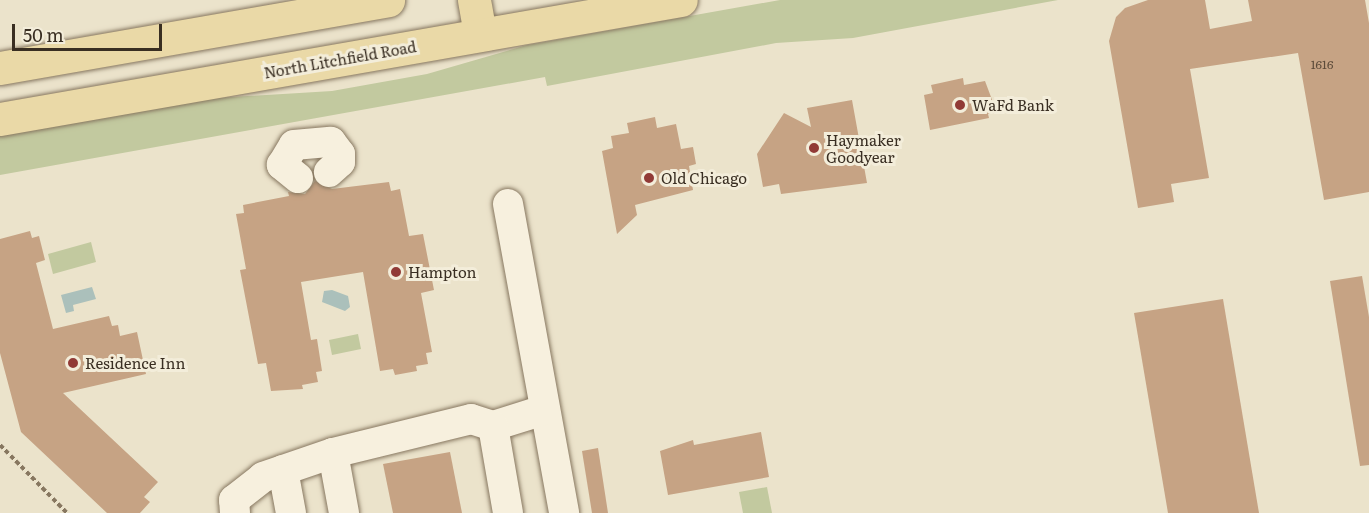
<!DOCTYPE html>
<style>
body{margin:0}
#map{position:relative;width:1369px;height:513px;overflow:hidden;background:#ebe3cb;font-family:Literata,serif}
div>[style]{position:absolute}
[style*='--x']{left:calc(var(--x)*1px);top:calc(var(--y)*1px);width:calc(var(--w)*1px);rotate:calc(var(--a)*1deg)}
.green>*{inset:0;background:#c2c99f}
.water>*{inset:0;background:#abc0bb}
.building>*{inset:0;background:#c6a384}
.path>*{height:4px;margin-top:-2px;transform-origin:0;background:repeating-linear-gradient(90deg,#877760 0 4.5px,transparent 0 7.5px)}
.roads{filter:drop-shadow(0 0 2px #877760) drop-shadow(0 0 2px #877760)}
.minor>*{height:30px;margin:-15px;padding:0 15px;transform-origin:15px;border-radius:15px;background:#f7f0de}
.major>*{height:33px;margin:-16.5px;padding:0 16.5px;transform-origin:16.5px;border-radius:16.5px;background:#ead9a7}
.dots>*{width:16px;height:16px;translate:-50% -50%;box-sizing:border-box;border:3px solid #f3edda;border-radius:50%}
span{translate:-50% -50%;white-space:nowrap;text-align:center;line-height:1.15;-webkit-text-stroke:6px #f3edda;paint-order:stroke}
.number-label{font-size:12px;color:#5c4b3a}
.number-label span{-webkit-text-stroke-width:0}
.street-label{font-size:15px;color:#392e22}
.poi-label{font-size:15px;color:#392e22}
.left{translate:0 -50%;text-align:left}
.scale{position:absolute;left:12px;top:24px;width:150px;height:27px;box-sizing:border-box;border:3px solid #392e22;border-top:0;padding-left:8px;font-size:18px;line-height:21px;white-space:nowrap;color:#392e22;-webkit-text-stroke:4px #f3edda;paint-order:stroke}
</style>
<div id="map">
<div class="green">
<div style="clip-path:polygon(780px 0,1058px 0,853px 38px,776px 43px,547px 86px,545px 77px,0 175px,0 135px,215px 98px,332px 91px,427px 74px,527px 45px)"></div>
<div style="clip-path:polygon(91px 242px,96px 262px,53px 274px,48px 254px)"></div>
<div style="clip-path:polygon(358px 334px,361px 349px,332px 355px,329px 340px)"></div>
<div style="clip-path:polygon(767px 487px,772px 513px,743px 513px,739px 492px)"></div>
</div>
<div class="water">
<div style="clip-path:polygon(92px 287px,96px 299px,73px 305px,74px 311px,66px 313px,61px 295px)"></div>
<div style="clip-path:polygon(332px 290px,348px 296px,350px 307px,345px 311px,322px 302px,324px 291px)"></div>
</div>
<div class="building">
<div style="clip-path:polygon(1148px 0,1205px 0,1210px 29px,1252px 21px,1248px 0,1365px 0,1369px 23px,1369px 192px,1324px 200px,1298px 53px,1190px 69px,1209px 178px,1171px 184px,1174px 202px,1138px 208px,1109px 41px,1116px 17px,1125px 8px)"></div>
<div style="clip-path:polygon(963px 78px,964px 85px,985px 81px,997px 113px,988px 114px,989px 118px,930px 130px,924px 95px,933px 93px,931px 85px)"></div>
<div style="clip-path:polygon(852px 100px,867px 183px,781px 194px,779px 184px,763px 187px,757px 154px,784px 113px,811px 127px,807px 108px)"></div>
<div style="clip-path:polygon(655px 117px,657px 128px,676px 124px,681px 149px,693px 147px,696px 164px,689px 166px,693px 190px,635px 205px,637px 215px,617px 234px,602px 151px,613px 148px,611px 136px,629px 133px,627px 123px)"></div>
<div style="clip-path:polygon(315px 181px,332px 189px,389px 182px,391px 191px,400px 189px,409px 236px,423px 234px,434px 290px,421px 293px,432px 352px,426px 353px,428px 364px,416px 366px,417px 371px,395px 375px,393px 369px,380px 371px,363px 272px,301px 282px,311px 340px,317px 339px,322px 371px,316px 372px,318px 382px,302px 385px,303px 389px,271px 391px,266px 363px,258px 364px,240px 270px,246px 269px,236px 214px,244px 213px,243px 205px,289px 196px,288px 192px,305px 194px)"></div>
<div style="clip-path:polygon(30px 231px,32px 238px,39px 236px,45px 260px,36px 263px,53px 329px,109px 316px,112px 326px,118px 325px,120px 336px,137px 332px,146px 374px,63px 393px,158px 482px,144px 497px,150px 502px,140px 513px,107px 513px,21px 432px,0 353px,0 239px)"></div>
<div style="clip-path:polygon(1362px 276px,1369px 317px,1369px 465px,1360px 466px,1330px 281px)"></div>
<div style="clip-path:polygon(1223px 299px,1259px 513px,1168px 513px,1134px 313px)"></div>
<div style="clip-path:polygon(761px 432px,769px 477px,668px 495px,660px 451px,693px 440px,694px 445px)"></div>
<div style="clip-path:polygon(598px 448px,608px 513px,592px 513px,582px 451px)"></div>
<div style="clip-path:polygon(450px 452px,462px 513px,393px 513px,383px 464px)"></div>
</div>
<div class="path">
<div style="--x:0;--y:445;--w:95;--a:45.4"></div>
</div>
<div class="roads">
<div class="minor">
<div style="--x:298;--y:178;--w:21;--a:-141"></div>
<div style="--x:282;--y:165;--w:23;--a:-59"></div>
<div style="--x:294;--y:145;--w:37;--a:-5"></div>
<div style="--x:331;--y:142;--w:15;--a:53"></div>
<div style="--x:340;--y:154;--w:8;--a:90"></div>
<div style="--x:340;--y:162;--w:15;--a:138"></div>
<div style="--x:508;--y:204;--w:314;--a:79.7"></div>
<div style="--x:493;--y:426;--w:53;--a:-17.4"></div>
<div style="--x:333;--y:453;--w:61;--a:79.6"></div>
<div style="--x:283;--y:470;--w:44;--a:79.5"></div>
<div style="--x:235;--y:513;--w:13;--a:-94"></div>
<div style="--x:234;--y:500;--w:37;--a:-38"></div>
<div style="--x:263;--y:477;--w:74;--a:-18.9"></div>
<div style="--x:333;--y:453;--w:142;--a:-13.8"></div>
<div style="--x:471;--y:419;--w:23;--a:18"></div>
<div style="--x:493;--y:426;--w:88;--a:80.2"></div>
</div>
<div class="major">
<div style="--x:474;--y:0;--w:35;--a:80"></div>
<div style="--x:0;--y:68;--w:394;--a:-9.9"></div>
<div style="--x:0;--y:119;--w:691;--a:-9.91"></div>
</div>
</div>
<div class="dots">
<div style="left:960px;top:105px;background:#913a36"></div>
<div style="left:814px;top:148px;background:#913a36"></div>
<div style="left:649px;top:178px;background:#913a36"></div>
<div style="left:396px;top:272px;background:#913a36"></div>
<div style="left:73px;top:363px;background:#913a36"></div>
</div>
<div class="number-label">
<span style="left:1322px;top:65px">1616</span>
</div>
<div class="street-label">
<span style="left:340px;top:59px;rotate:-10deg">North Litchfield Road</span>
</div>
<div class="poi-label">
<span class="left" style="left:972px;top:105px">WaFd Bank</span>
<span class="left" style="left:826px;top:148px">Haymaker<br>Goodyear</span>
<span class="left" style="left:661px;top:178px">Old Chicago</span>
<span class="left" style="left:408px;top:272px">Hampton</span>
<span class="left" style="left:85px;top:363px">Residence Inn</span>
</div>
<div class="scale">50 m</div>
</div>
